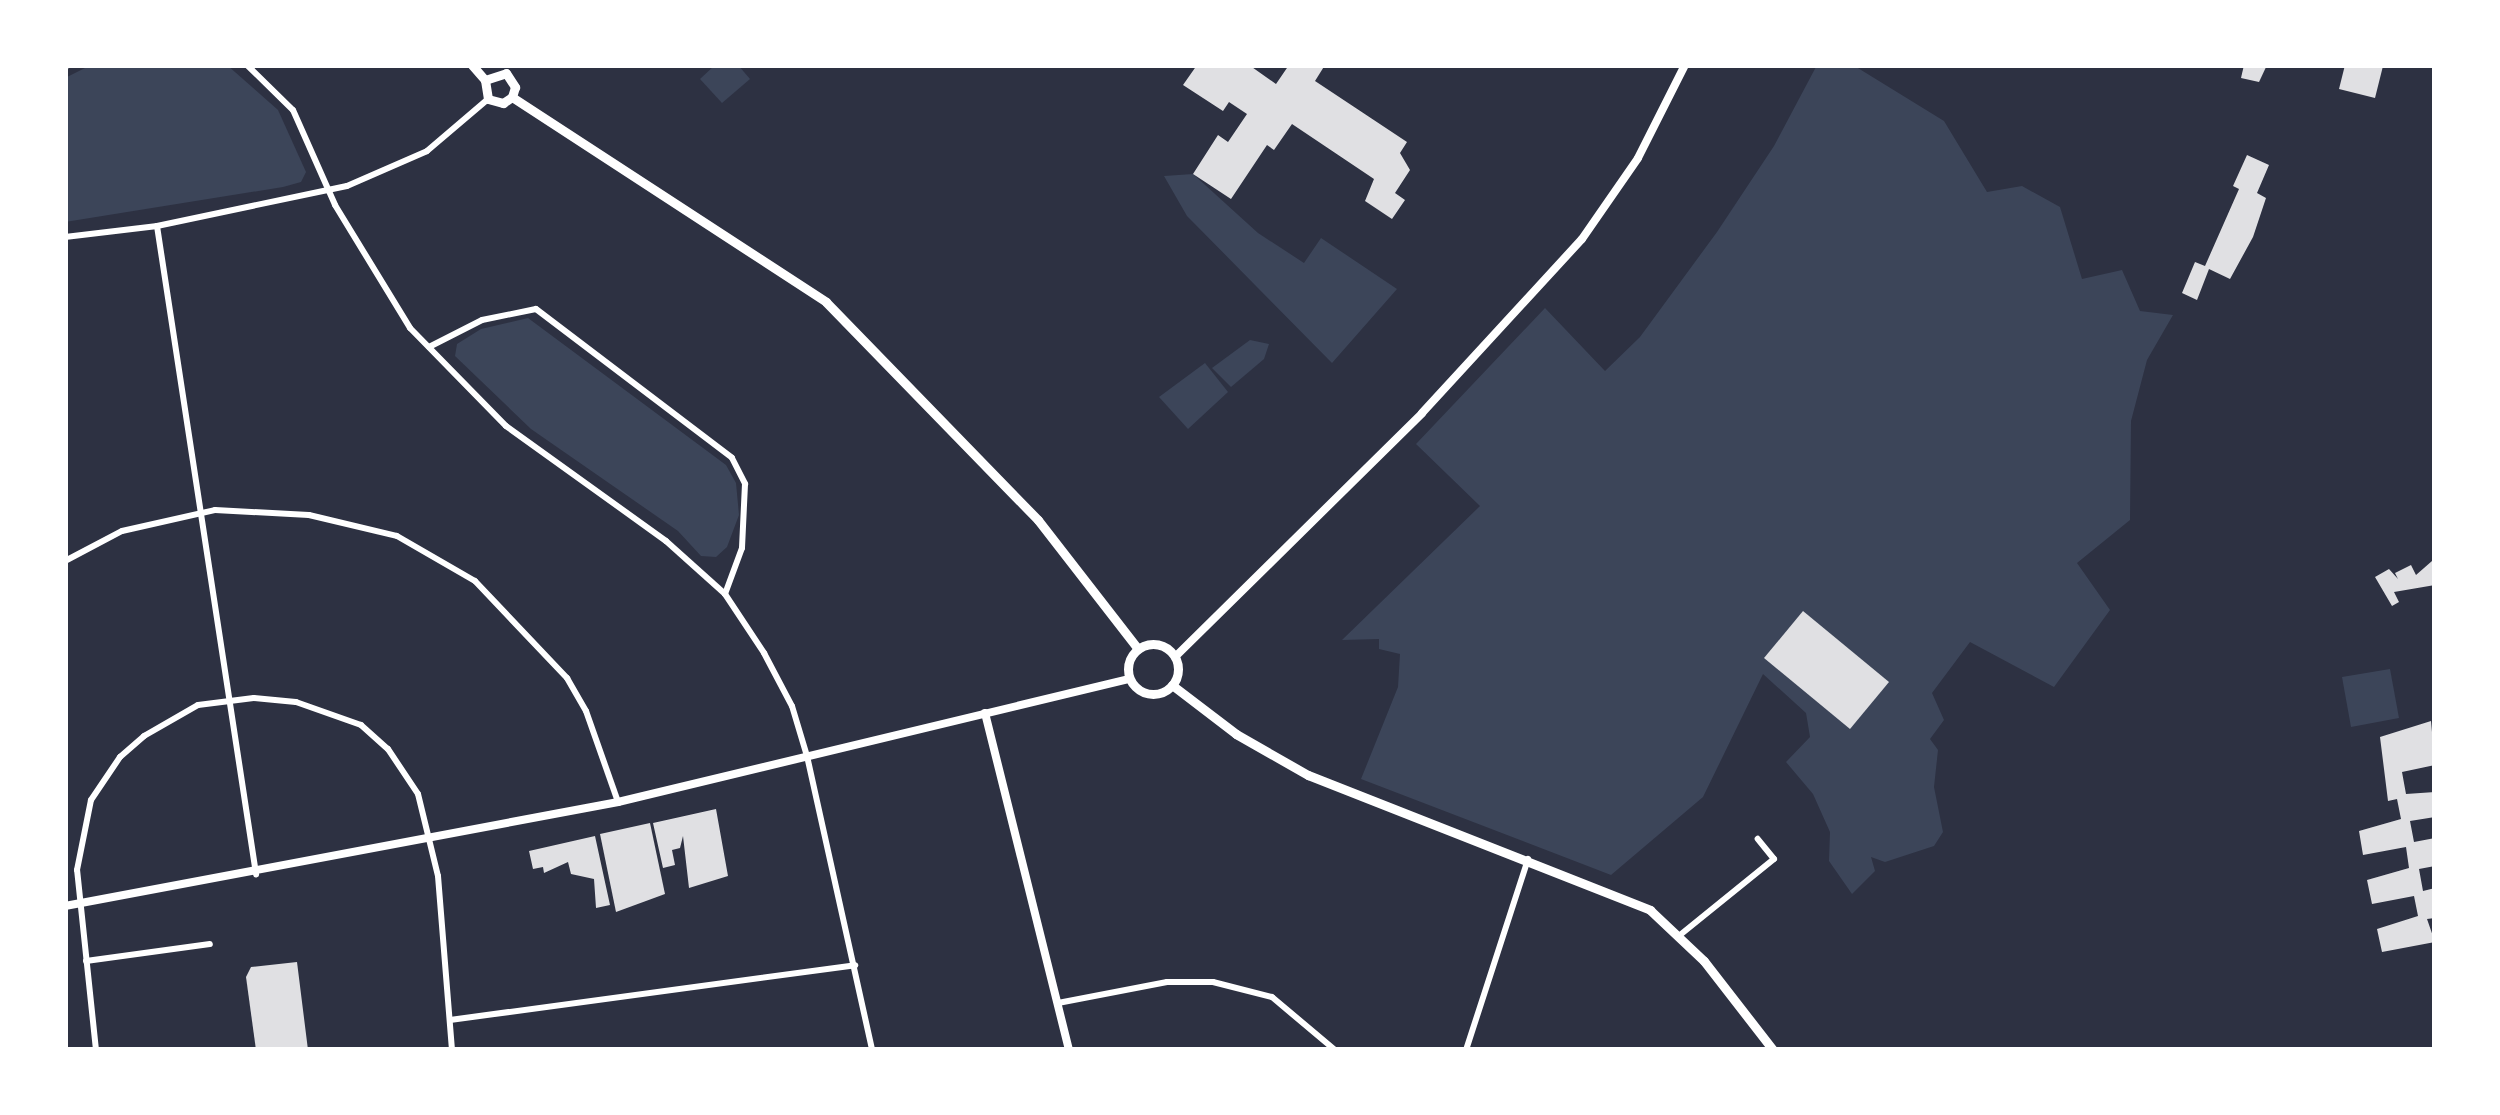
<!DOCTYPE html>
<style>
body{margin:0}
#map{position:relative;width:2500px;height:1115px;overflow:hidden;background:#2d3142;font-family:Quicksand,sans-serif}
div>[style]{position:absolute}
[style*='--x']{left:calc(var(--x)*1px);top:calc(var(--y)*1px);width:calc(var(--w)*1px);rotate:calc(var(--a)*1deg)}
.green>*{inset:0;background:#3c4559}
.building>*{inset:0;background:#e0e0e3}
.minor>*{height:6px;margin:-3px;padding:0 3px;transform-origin:3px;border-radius:3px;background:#fff}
.tertiary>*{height:8px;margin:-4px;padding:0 4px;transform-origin:4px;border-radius:4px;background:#fff}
.secondary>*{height:9px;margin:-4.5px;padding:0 4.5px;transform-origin:4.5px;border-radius:4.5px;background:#fff}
.secondary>.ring{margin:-4.5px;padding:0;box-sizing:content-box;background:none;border:9px solid #fff;border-radius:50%}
span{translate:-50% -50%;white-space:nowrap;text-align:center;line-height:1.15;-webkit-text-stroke:8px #fff;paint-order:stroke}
.frame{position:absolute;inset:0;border:68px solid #fff;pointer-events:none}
</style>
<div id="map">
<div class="green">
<div style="clip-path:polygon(91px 65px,227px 65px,278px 110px,306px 172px,301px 182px,283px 187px,65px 222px,65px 78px)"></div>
<div style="clip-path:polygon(715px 65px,738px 65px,750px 79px,722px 103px,700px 79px)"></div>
<div style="clip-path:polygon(1817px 65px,1853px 65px,1944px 121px,1987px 192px,2022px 186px,2060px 207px,2082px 279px,2122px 270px,2140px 311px,2173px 315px,2147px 360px,2131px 421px,2130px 520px,2077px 563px,2110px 610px,2054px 687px,1970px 642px,1932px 693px,1944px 720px,1930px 739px,1938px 750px,1934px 787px,1943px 832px,1934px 846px,1885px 862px,1871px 857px,1875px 871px,1852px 894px,1829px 861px,1830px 832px,1813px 794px,1786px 762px,1810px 737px,1806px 713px,1763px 674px,1703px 797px,1611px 875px,1361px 779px,1398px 687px,1400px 654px,1379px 649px,1379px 639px,1342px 640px,1480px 506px,1416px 444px,1545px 308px,1605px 371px,1640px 337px,1717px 232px,1774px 146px)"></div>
<div style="clip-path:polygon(1193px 174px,1258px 233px,1304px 263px,1321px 238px,1397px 289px,1332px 363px,1187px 216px,1164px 176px)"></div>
<div style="clip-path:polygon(528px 318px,726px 465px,736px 483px,739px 515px,727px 547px,716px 557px,701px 556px,678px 531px,531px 429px,455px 356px,457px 344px,481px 329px)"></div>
<div style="clip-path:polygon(1250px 340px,1269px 344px,1264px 359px,1231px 387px,1212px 368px)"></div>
<div style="clip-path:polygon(1205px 363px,1228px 392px,1188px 429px,1159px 397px)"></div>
<div style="clip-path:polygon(2390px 669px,2399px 718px,2351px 727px,2342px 677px)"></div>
</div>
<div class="building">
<div style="clip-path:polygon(1197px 65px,1249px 65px,1276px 84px,1289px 65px,1325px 65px,1315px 81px,1407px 142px,1400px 153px,1410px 170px,1395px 193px,1405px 200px,1392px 219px,1365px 201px,1374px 179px,1292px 124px,1274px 150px,1267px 145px,1231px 199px,1193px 174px,1218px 135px,1228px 142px,1247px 114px,1229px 102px,1223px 111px,1183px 85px)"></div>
<div style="clip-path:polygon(2244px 65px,2267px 65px,2259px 82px,2241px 78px)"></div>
<div style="clip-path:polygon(2345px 65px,2383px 66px,2375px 98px,2339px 89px)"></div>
<div style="clip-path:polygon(2247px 155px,2269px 165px,2257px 193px,2266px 198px,2253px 237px,2230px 279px,2209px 269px,2197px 300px,2182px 293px,2195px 262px,2205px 266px,2239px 189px,2233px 186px)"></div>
<div style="clip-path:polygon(2432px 561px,2435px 585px,2394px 592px,2399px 602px,2392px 606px,2375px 577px,2389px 569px,2398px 579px,2395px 573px,2411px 565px,2416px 575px)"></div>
<div style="clip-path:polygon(1803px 611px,1889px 682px,1850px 729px,1764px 658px)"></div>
<div style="clip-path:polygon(2431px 721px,2435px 765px,2402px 772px,2406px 794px,2435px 792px,2435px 817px,2410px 821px,2414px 842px,2435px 838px,2435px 866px,2419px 869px,2423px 891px,2435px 888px,2435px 918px,2427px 919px,2435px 942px,2382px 952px,2377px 929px,2418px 916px,2414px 896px,2372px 904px,2367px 880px,2409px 868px,2406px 847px,2363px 855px,2359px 831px,2401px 819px,2397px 799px,2388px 801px,2380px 737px)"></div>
<div style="clip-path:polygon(716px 809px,728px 876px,689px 888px,683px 836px,680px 848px,672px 850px,675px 865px,663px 868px,653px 823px)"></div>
<div style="clip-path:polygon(650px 823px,665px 894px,616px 912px,600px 834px)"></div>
<div style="clip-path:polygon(595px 836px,610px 905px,596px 908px,594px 879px,571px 874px,568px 862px,544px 873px,543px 867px,533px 869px,529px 851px)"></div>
<div style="clip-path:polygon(297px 962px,308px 1050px,256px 1050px,246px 977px,251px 967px)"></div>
</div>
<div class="minor">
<div style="--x:247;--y:65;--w:64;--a:44.4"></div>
<div style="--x:293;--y:110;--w:104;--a:66.1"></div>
<div style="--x:335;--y:205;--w:144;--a:58.6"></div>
<div style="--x:410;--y:328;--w:137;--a:45.6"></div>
<div style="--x:506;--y:426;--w:197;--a:35.7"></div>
<div style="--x:666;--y:541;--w:79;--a:41.9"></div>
<div style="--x:725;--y:594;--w:71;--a:56.5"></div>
<div style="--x:764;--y:653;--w:60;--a:62.2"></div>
<div style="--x:792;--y:706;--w:52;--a:73.3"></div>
<div style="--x:807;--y:756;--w:301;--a:77.5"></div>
<div style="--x:65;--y:67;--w:4;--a:-34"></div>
<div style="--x:157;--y:226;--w:656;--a:81.31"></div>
<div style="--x:65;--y:237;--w:93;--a:-6.8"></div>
<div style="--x:157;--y:226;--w:194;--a:-11.9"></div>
<div style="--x:347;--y:186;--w:87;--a:-23.6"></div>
<div style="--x:427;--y:151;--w:80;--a:-40.4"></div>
<div style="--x:429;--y:347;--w:59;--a:-27"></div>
<div style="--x:482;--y:320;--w:55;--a:-11.5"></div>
<div style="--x:536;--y:309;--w:246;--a:37.2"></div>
<div style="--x:732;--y:458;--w:29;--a:63"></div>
<div style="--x:745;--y:484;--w:64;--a:92.7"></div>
<div style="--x:742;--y:548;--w:49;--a:110.3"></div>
<div style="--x:65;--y:561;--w:64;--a:-27.8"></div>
<div style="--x:122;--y:531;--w:95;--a:-12.7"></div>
<div style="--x:215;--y:510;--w:94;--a:3"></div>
<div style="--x:309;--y:515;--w:90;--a:13.4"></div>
<div style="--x:397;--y:536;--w:90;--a:30"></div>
<div style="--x:475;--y:581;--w:134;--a:46.5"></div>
<div style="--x:567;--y:678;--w:38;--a:60"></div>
<div style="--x:586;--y:711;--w:96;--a:70.6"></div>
<div style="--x:1680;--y:935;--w:121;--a:-39"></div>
<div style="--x:1774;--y:859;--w:26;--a:-129"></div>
<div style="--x:86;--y:961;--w:125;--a:-7.8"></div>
<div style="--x:1058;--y:1003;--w:111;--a:-10.9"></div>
<div style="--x:1167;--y:982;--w:46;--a:0"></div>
<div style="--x:1213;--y:982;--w:61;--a:14.3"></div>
<div style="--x:1272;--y:997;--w:82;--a:40.1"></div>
<div style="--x:450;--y:1020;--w:409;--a:-7.7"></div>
<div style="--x:96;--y:1050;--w:181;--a:-96"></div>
<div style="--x:77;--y:870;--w:71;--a:-78.7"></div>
<div style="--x:91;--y:800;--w:52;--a:-56"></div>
<div style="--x:120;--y:757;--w:32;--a:-41"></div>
<div style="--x:144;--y:736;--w:62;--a:-29.9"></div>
<div style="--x:198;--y:705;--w:56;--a:-7.1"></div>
<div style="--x:254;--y:698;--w:42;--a:5.4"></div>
<div style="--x:296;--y:702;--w:69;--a:19.5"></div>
<div style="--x:361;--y:725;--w:36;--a:42"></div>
<div style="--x:388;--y:749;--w:54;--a:56.3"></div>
<div style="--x:418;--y:794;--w:84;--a:76.3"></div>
<div style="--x:438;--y:876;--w:175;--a:85.4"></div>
<div style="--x:1466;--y:1050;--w:201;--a:-72"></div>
</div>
<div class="tertiary">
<div style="--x:1175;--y:657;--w:347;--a:-44.6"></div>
<div style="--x:1422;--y:413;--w:236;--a:-47.4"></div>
<div style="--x:1582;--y:239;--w:98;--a:-55.3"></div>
<div style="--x:1638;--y:158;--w:104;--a:-63.2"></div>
<div style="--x:985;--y:713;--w:347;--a:76"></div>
<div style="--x:65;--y:906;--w:563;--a:-10.65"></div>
<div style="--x:618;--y:802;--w:526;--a:-13.53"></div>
</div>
<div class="secondary">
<div style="--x:472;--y:65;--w:20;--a:49"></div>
<div style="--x:485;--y:80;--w:19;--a:81"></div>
<div style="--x:488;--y:99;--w:16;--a:15"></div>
<div style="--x:503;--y:103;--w:11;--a:-34"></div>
<div style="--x:485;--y:80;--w:22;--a:-18"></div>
<div style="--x:506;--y:73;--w:17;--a:57"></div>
<div style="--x:515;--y:87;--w:10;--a:107"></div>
<div style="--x:512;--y:97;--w:375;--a:33.1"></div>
<div style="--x:826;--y:302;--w:304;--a:45.8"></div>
<div style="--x:1038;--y:520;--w:163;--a:52.2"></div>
<div class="ring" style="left:1128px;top:644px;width:41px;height:41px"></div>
<div style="--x:1172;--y:685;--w:81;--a:37.4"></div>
<div style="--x:1236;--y:734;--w:83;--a:29.7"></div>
<div style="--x:1308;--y:775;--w:368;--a:21.5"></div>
<div style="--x:1650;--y:910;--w:74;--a:43.4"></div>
<div style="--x:1704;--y:961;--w:113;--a:52.2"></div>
</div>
<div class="frame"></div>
</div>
